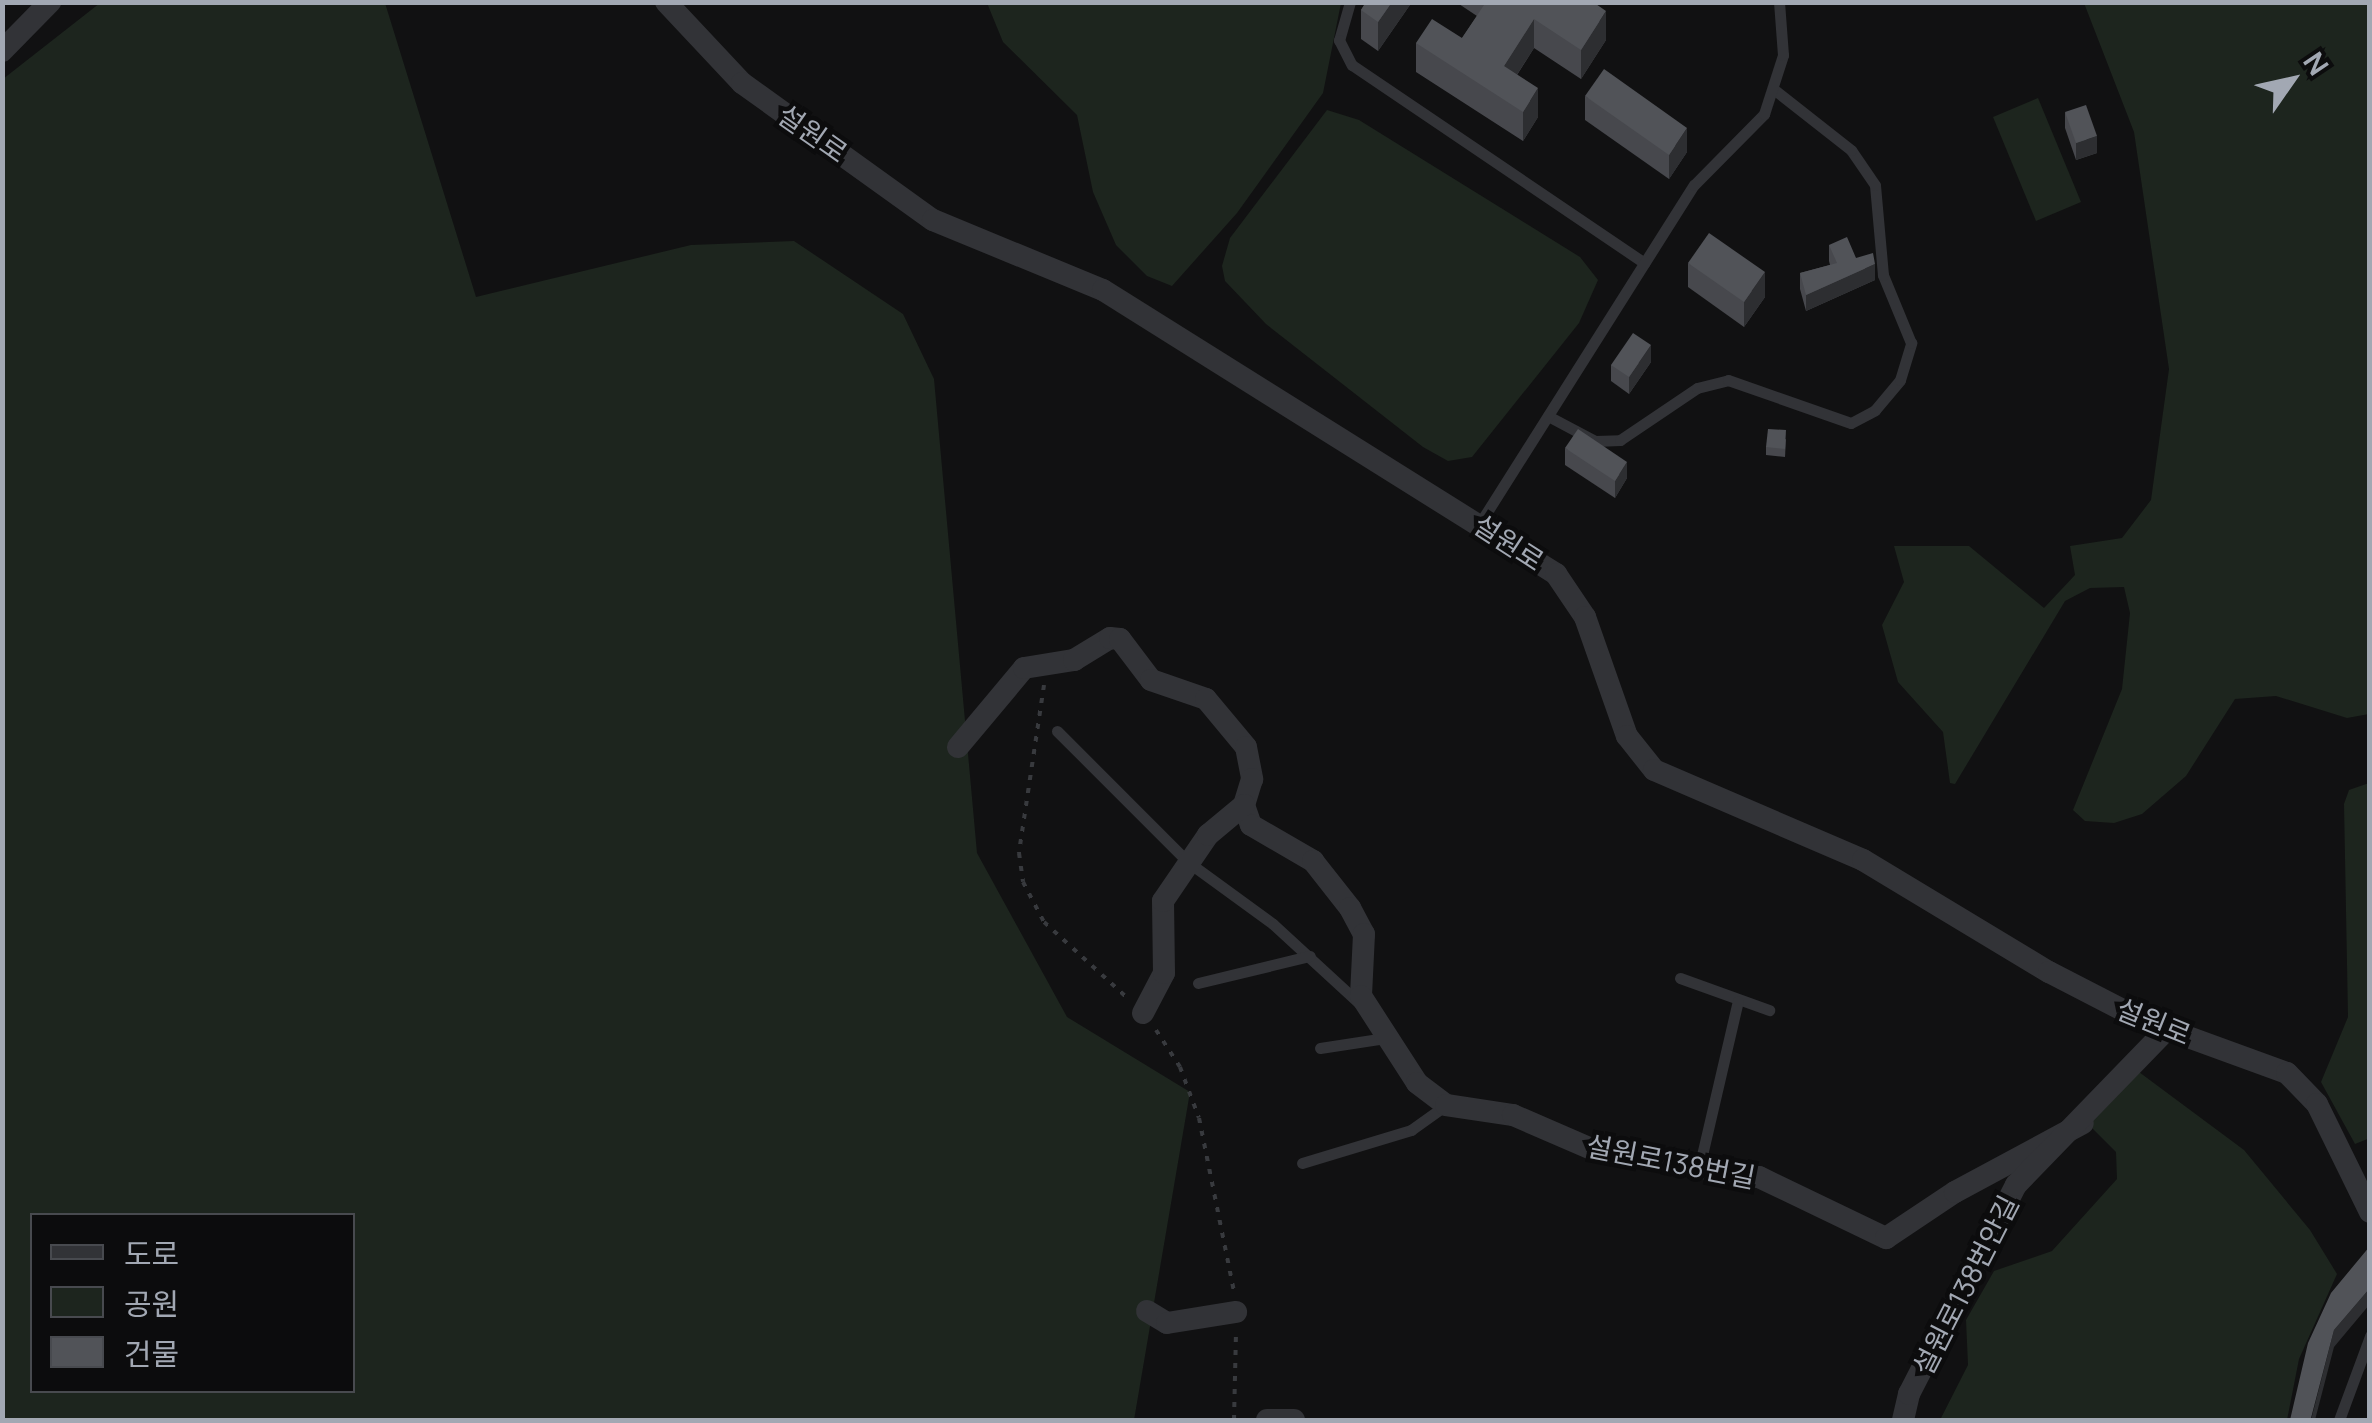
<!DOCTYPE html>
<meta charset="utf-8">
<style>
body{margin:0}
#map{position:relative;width:2372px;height:1423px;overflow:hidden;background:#111112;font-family:Manrope,"Noto Sans KR",sans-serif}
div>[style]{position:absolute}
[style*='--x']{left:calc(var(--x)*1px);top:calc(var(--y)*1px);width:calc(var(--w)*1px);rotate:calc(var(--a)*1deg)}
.green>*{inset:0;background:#1d251e}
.path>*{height:4px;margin-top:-2px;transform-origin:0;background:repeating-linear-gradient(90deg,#383a3e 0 5px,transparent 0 13px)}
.service>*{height:11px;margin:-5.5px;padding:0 5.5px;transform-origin:5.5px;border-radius:5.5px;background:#323337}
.minor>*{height:22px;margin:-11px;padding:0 11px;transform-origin:11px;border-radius:11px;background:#323337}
.wall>*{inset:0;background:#47484d}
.shaded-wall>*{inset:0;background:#2d2e31}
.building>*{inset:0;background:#515358}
span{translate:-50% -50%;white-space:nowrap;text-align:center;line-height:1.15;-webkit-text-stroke:9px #0c0c0d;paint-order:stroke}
.street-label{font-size:28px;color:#a2a8b3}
.frame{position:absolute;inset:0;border:5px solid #a2a8b3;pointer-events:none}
.legend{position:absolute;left:30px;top:1213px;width:325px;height:180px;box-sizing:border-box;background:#0c0c0d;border:2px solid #484a4f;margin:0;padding:12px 18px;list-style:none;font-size:30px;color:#a2a8b3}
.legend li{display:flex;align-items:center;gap:20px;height:50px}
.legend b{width:50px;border:2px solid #484a4f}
.north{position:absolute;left:2242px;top:30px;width:100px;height:100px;-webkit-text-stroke:8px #0c0c0d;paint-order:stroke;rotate:56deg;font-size:28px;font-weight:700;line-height:40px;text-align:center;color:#a2a8b3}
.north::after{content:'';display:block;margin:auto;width:35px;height:45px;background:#a2a8b3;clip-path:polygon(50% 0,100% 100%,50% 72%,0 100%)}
</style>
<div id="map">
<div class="green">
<div style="clip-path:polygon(evenodd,100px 3px,385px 3px,476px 297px,691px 245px,794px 241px,903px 314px,934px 379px,977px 853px,1067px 1017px,1190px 1092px,1134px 1420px,3px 1420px,3px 79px,100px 3px,32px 1216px,352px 1216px,352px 1390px,32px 1390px,32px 1216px)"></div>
<div style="clip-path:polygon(987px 3px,987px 2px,1341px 3px,1323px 93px,1237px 213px,1172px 286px,1147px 276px,1116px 245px,1093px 192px,1077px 115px,1003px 42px)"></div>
<div style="clip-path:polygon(2084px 3px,2370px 3px,2369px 714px,2347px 718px,2276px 696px,2235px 699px,2186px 776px,2142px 814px,2114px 823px,2085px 821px,2073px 810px,2122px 689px,2130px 613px,2124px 587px,2090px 588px,2065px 601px,1955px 784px,1950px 783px,1943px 732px,1898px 682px,1882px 625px,1904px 582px,1894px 546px,1969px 546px,2044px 608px,2075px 575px,2070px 546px,2122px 538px,2151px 500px,2169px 369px,2134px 132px)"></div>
<div style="clip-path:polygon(2038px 98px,2081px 202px,2036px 221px,1993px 117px)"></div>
<div style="clip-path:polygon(1327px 110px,1359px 120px,1580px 257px,1598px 280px,1579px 323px,1472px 457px,1448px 461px,1423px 447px,1266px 324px,1225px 281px,1222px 266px,1230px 238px)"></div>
<div style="clip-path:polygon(2369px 783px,2370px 1138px,2355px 1144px,2321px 1082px,2348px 1017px,2344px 804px,2349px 790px)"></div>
<div style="clip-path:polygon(2139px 1072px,2244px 1150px,2310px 1230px,2337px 1274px,2299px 1359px,2287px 1420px,1940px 1420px,1968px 1365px,1966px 1320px,1994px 1271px,2052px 1251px,2117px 1179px,2116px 1152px,2088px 1124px)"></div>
</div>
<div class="path">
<div style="--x:1044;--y:685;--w:170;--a:98.5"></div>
<div style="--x:1019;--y:853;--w:29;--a:82"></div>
<div style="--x:1023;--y:882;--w:45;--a:62.3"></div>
<div style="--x:1044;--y:922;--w:111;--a:42.4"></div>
<div style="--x:1156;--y:1030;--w:44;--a:57"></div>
<div style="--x:1180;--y:1067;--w:54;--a:69.6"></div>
<div style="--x:1199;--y:1118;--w:177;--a:78.6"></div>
<div style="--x:1234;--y:1420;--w:85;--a:-88.7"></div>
</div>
<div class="service">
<div style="--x:1350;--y:2;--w:40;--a:106"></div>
<div style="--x:1339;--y:40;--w:28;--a:63"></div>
<div style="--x:1352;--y:65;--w:353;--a:34.1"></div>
<div style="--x:1548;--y:416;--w:53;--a:28"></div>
<div style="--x:1595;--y:441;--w:25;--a:-2"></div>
<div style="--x:1620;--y:440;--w:93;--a:-34"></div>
<div style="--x:1697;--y:388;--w:32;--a:-14"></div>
<div style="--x:1728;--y:380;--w:130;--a:19.3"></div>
<div style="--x:1851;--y:423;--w:27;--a:-28"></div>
<div style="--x:1875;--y:410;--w:39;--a:-50"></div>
<div style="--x:1900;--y:380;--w:39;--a:-73"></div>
<div style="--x:1911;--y:343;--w:74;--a:-112.4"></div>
<div style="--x:1883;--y:275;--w:90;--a:-95.1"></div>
<div style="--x:1875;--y:185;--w:42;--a:-124.4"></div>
<div style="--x:1851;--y:150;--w:95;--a:-141.8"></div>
<div style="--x:1480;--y:523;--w:400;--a:-57.7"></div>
<div style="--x:1694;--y:185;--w:100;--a:-45.4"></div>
<div style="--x:1764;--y:114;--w:62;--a:-72.1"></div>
<div style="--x:1783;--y:55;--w:53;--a:-94.3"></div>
<div style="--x:1057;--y:731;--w:185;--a:45"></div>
<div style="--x:1188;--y:862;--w:105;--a:36.1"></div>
<div style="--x:1273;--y:924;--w:120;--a:42.6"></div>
<div style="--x:1680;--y:978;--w:95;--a:19.8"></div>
<div style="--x:1198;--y:983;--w:115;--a:-13.6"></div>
<div style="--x:1320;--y:1048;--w:66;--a:-8.7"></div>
<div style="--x:1302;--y:1163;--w:114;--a:-16.8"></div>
<div style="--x:1411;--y:1130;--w:43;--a:-35.5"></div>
<div style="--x:1699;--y:1168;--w:171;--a:-76.9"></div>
<div style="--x:2339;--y:1420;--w:90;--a:-69.7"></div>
</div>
<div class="minor">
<div style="--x:666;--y:2;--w:111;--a:46.8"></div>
<div style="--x:742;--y:83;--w:235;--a:35.7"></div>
<div style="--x:933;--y:220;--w:184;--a:22.4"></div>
<div style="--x:1103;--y:290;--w:535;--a:32.08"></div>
<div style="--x:1556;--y:574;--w:52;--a:56"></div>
<div style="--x:1585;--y:617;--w:126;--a:70.6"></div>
<div style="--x:1627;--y:736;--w:43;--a:51.5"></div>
<div style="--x:1654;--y:770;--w:228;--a:23.3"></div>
<div style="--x:1863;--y:860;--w:217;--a:31.1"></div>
<div style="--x:2049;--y:972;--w:107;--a:27.3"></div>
<div style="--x:2144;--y:1021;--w:152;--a:20"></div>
<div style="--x:2287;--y:1073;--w:43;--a:45.9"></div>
<div style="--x:2317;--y:1104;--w:120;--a:63.9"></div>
<div style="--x:2;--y:51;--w:69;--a:-45.6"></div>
<div style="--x:958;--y:747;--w:103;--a:-50.1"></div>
<div style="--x:1024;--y:668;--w:51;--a:-9.1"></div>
<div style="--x:1074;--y:660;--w:42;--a:-31.4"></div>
<div style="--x:1110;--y:638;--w:10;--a:6"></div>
<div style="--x:1120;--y:639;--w:51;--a:52.9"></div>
<div style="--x:1151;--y:680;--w:58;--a:19.1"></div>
<div style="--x:1206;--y:699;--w:62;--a:50.2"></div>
<div style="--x:1246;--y:747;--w:33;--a:79"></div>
<div style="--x:1252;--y:779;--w:27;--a:107"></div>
<div style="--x:1244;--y:805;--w:21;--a:71"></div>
<div style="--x:1251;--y:825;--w:72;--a:30.1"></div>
<div style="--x:1313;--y:861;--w:60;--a:51.8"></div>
<div style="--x:1350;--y:908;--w:30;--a:62"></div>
<div style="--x:1364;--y:934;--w:62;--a:92.8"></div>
<div style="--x:1361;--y:996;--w:103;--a:57.2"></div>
<div style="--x:1417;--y:1083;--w:36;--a:37"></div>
<div style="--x:1446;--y:1105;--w:68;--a:8.5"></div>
<div style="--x:1513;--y:1115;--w:90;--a:23.4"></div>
<div style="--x:1596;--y:1151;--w:165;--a:9.1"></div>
<div style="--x:1759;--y:1177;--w:141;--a:25.7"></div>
<div style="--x:1886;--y:1238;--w:83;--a:-33.7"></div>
<div style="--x:1955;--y:1192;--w:145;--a:-28.3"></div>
<div style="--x:1143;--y:1013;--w:45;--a:-62.3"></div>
<div style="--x:1164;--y:973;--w:72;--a:-90.8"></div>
<div style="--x:1163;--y:901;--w:80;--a:-55.7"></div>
<div style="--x:1208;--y:835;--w:47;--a:-39.8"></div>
<div style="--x:1147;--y:1311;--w:23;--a:31"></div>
<div style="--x:1167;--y:1323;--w:70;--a:-9.1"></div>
<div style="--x:1267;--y:1420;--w:27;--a:0"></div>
<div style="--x:1903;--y:1420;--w:27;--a:-77"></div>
<div style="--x:1909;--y:1394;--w:235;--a:-62.9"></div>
<div style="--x:2016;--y:1185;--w:217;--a:-45.9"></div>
</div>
<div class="wall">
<div style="clip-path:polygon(1366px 2px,1412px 2px,1378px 51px,1361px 39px,1361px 10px)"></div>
<div style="clip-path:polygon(1456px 2px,1593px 2px,1606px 40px,1581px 79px,1534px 48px,1517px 75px,1538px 117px,1523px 141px,1416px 72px,1416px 43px,1462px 38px,1477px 16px)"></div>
<div style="clip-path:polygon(1585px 96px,1687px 152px,1669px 179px,1585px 120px)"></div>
<div style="clip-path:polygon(2065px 112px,2097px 153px,2076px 160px,2065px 128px)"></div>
<div style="clip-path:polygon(1829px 245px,1856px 258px,1875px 280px,1806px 311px,1800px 289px,1800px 273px,1830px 265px,1829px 261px)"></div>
<div style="clip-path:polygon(1688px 263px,1765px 297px,1744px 327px,1688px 287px)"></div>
<div style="clip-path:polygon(1651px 362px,1629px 394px,1611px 381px,1611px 365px)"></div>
<div style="clip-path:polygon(1786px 439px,1785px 457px,1766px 455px,1766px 447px)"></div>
<div style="clip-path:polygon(1565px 448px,1627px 478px,1615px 498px,1565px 465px)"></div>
</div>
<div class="shaded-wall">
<div style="clip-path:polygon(1392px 2px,1412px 2px,1378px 51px,1378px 22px)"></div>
<div style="clip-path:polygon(1606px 11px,1606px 40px,1581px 79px,1581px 50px)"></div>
<div style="clip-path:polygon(1534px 19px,1534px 48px,1504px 95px,1504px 66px)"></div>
<div style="clip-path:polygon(1538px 88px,1538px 117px,1523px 141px,1523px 112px)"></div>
<div style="clip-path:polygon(1687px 128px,1687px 152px,1669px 179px,1669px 155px)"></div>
<div style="clip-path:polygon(2097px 136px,2097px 153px,2076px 160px,2076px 143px)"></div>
<div style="clip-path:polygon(1875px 264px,1875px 280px,1806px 311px,1806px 295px)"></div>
<div style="clip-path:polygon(1765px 272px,1765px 297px,1744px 327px,1744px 302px)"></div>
<div style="clip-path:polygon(1651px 345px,1651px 362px,1629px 394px,1629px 377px)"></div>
<div style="clip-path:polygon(1627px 462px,1627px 478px,1615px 498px,1615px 481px)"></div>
<div style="clip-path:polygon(2370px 1288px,2370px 1304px,2334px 1347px,2315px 1420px,2311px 1420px,2334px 1330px)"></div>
</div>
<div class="building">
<div style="clip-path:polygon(1366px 2px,1392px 2px,1378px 22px,1361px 10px)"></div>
<div style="clip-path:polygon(1486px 2px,1593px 2px,1606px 11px,1581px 50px,1534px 19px,1504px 66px,1538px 88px,1523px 112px,1416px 43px,1432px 19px,1462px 38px)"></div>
<div style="clip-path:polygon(1604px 69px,1687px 128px,1669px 155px,1585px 96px)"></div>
<div style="clip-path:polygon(2086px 105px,2097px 136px,2076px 143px,2065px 112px)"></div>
<div style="clip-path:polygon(1709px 233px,1765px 272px,1744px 302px,1688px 263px)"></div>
<div style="clip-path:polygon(1847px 237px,1856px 258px,1873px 253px,1875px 264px,1806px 295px,1800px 273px,1837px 263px,1829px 245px)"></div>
<div style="clip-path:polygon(1633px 333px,1651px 345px,1629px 377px,1611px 365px)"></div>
<div style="clip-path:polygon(1578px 429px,1627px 462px,1615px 481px,1565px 448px)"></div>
<div style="clip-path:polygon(1768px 429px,1786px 430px,1785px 449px,1766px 447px)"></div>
<div style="clip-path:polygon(2370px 1246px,2370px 1288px,2334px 1330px,2311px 1418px,2323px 1420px,2290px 1420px,2308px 1343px,2331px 1293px)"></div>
</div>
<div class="street-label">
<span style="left:813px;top:133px;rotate:35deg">설원로</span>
<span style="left:1509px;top:542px;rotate:33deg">설원로</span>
<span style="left:2154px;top:1021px;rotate:22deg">설원로</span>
<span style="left:1671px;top:1161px;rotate:11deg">설원로138번길</span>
<span style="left:1965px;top:1285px;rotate:-63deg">설원로138번안길</span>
</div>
<div class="frame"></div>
<ul class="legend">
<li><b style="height:12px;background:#323337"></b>도로</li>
<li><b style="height:28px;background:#1d251e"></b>공원</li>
<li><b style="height:28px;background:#515358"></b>건물</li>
</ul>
<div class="north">N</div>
</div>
